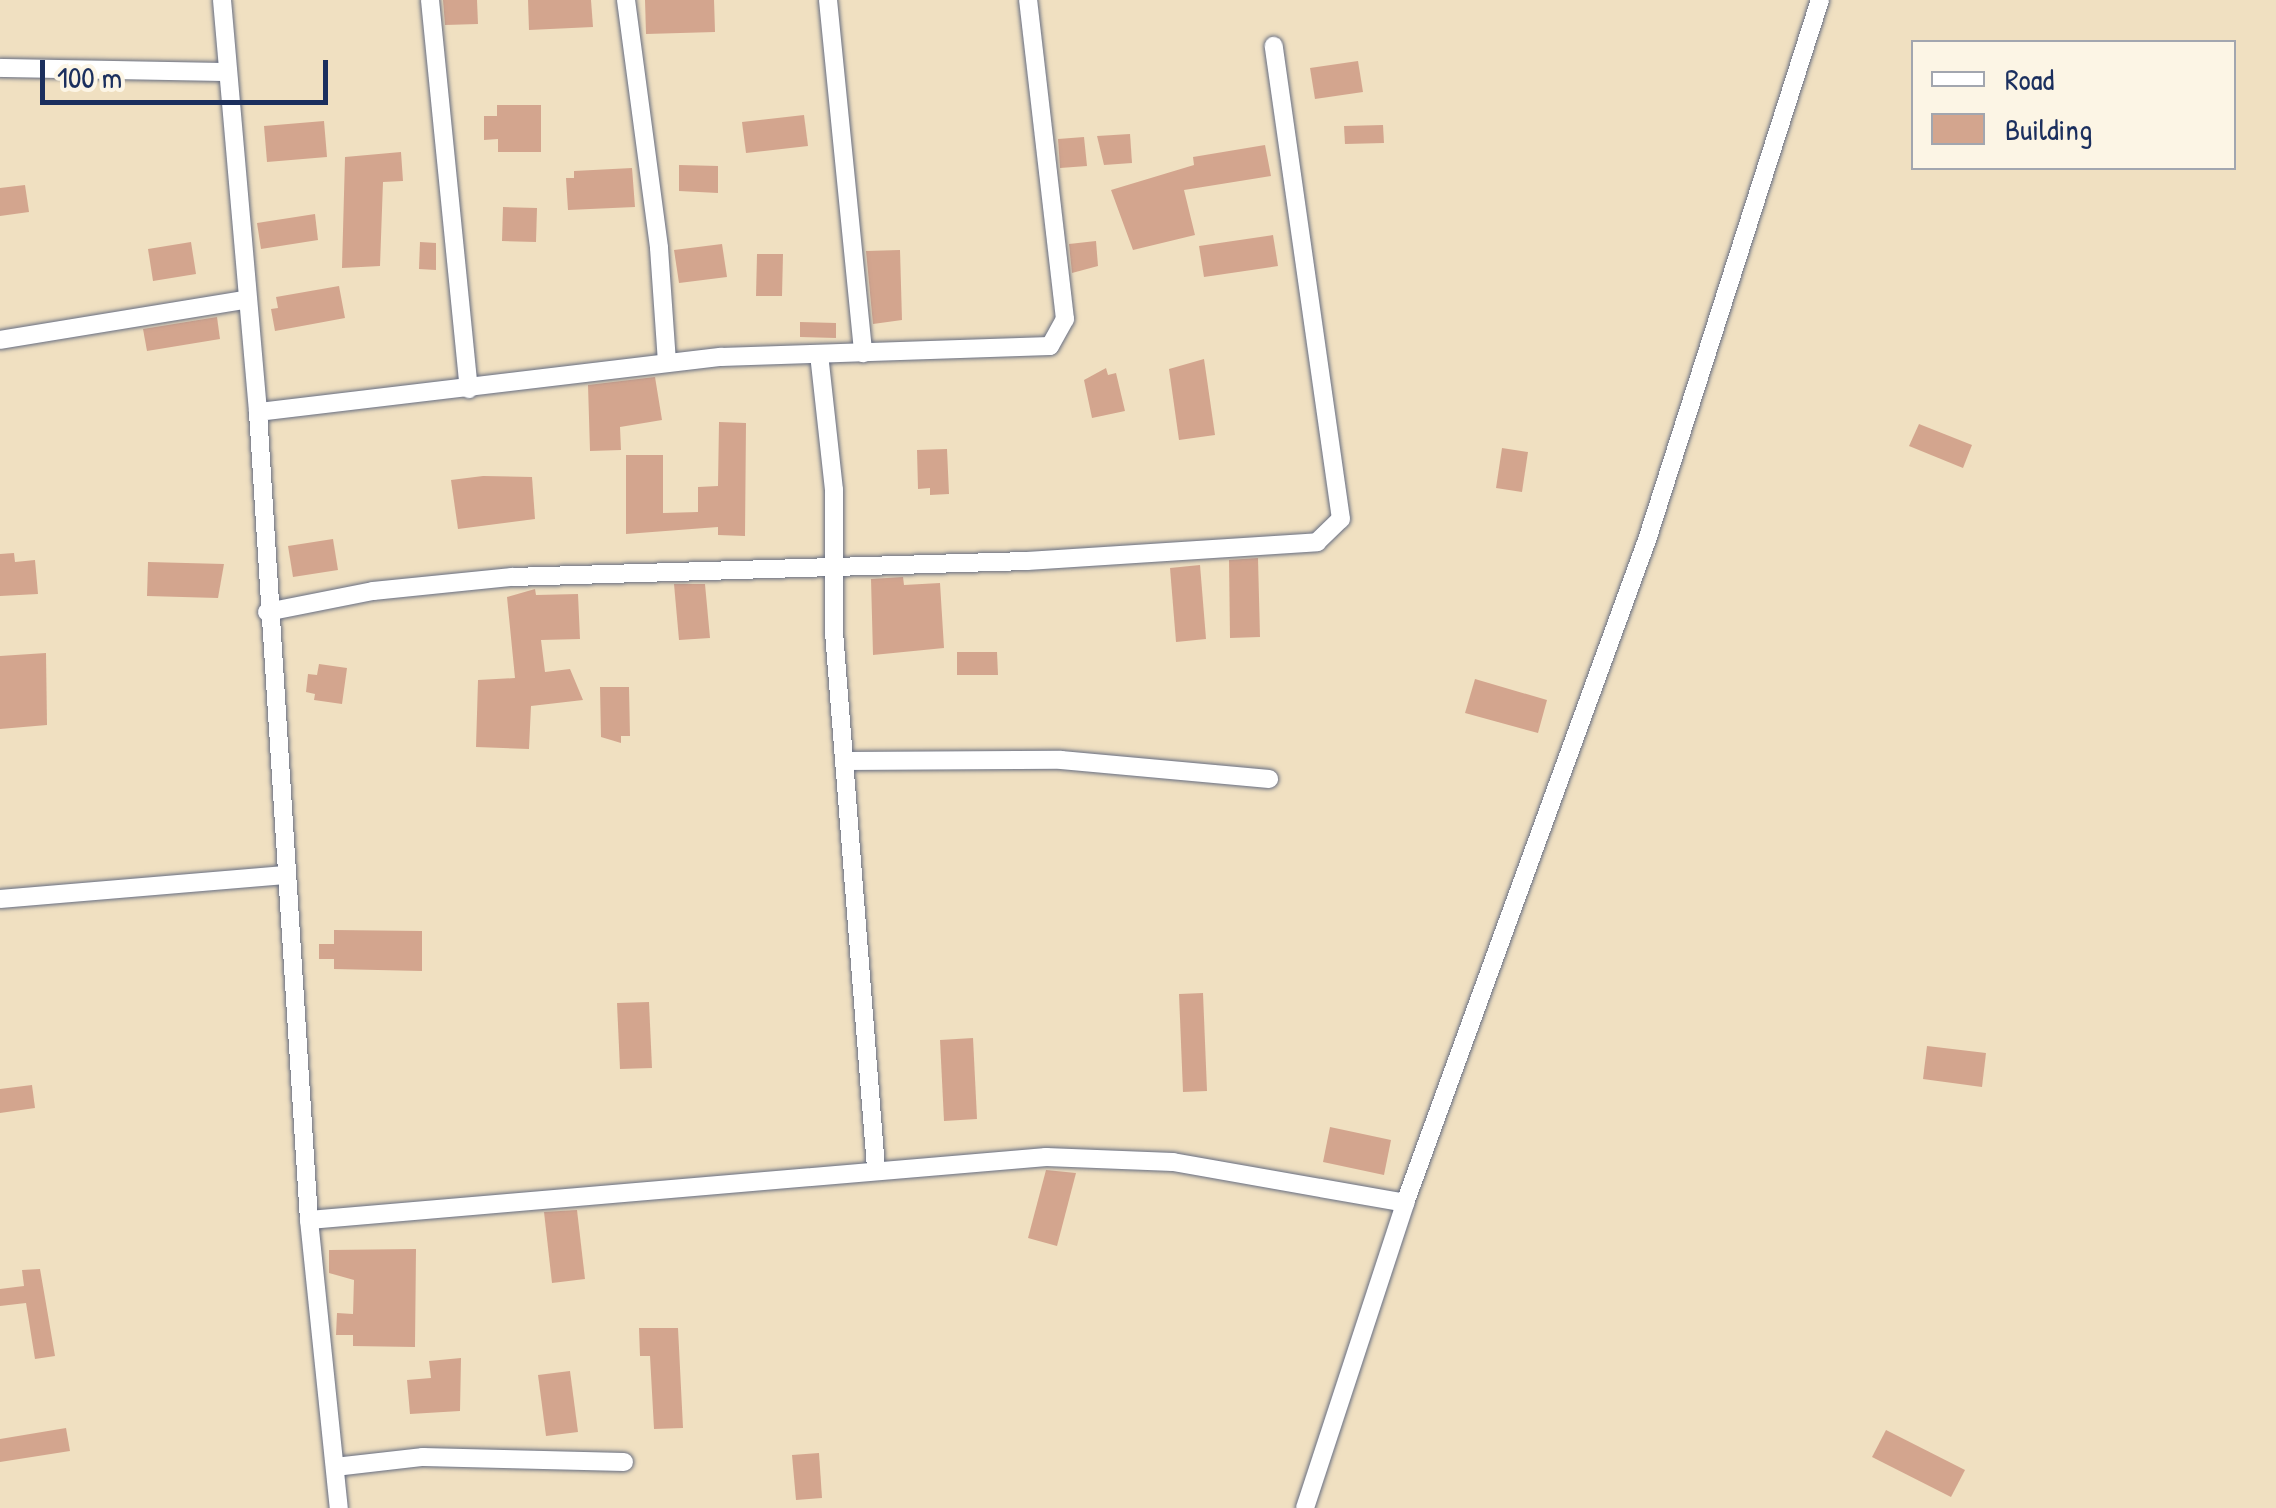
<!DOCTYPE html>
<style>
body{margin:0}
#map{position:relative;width:2276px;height:1508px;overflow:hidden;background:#f0e0c1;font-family:"Patrick Hand",sans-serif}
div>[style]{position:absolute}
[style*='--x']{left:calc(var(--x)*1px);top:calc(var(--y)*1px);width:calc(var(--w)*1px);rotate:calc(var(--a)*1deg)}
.building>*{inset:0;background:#d3a58e}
.roads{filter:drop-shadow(0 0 2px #666d81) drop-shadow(0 0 2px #666d81)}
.street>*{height:18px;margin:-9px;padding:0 9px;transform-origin:9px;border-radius:9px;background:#fff}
span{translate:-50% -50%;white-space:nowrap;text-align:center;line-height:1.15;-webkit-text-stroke:8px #fcf5e5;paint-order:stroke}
.legend{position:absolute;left:1911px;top:40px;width:325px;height:130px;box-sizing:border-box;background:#fcf5e5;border:2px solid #a2a6af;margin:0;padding:12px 18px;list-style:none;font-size:30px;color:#1b2f5e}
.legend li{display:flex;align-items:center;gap:20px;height:50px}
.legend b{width:50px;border:2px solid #a2a6af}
.scale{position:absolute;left:40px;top:60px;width:288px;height:45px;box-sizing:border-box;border:5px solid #1b2f5e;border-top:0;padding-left:12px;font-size:30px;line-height:35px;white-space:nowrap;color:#1b2f5e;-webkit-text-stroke:8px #fcf5e5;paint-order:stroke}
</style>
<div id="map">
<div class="building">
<div style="clip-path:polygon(443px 0,477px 0,478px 24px,445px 25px)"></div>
<div style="clip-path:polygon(528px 0,591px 0,593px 27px,529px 30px)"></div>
<div style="clip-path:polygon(645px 0,714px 0,715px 32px,646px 34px)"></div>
<div style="clip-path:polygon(1358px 61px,1363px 92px,1315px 99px,1310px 68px)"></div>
<div style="clip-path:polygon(497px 105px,541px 105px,541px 152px,498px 152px,498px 139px,484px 140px,484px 116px,497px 116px)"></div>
<div style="clip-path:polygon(804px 115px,808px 146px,746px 153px,742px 122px)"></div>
<div style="clip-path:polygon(324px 121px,327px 157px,267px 162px,264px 126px)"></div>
<div style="clip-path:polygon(1383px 125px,1384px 143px,1345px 144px,1344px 126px)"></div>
<div style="clip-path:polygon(1130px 134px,1132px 163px,1104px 165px,1097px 136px)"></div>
<div style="clip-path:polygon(1084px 137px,1087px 166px,1060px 168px,1058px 139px)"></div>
<div style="clip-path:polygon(1265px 145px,1271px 176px,1184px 190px,1195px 235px,1133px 250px,1111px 190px,1194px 165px,1193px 157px)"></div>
<div style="clip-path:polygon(401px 152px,403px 181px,383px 182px,380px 266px,342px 268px,345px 157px)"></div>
<div style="clip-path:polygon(679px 165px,718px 166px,718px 193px,679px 191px)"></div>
<div style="clip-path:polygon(632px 168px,635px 207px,568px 210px,566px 178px,574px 178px,574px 171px)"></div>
<div style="clip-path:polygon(25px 185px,29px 212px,0 216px,0 188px)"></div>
<div style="clip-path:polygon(503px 207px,537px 208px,536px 242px,502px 241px)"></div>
<div style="clip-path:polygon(315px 214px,318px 240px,261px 249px,257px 223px)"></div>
<div style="clip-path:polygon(1273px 235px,1278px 266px,1204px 277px,1199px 246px)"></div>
<div style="clip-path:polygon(1096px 241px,1098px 266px,1072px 273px,1069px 244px)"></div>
<div style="clip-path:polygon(191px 242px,196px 274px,153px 281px,148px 249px)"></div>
<div style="clip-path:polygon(420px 242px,436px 243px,436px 270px,419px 269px)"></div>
<div style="clip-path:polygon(722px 244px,727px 277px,679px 283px,674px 250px)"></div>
<div style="clip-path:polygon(900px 250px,902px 320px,873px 324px,866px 251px)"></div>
<div style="clip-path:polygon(757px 254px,783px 254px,782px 296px,756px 296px)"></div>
<div style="clip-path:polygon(339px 286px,345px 318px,275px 331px,271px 309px,278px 308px,276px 297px)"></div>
<div style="clip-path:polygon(217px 317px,220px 339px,147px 351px,143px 329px)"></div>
<div style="clip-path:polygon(800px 322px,836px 323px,836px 338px,800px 337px)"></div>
<div style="clip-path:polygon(1204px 359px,1215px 435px,1179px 440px,1169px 369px)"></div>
<div style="clip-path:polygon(1106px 368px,1108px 375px,1116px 373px,1125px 411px,1092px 418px,1084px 380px)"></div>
<div style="clip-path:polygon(655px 377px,662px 420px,620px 427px,621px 450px,590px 451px,588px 385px)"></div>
<div style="clip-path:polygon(719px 422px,746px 423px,745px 536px,718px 535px,718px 527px,626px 534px,626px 455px,663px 455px,663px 513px,698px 512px,698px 487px,718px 486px)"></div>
<div style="clip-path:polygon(1919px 424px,1972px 445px,1963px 468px,1909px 446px)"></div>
<div style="clip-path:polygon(1502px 448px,1528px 452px,1522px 492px,1496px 488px)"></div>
<div style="clip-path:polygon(947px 449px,949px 494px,930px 495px,930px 488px,918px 489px,917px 450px)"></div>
<div style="clip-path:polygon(483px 476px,532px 477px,535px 519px,458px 529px,451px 480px)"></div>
<div style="clip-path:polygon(333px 539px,338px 570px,293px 577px,288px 546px)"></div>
<div style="clip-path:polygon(14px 553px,15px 562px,35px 560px,38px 594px,0 596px,0 554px)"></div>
<div style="clip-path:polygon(1258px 558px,1260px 637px,1230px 638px,1229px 560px)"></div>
<div style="clip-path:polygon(148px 562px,224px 564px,218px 598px,147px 596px)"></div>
<div style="clip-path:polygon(1200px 565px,1206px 639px,1176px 642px,1170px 568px)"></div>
<div style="clip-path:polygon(903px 577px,904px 585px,940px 583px,944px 648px,873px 655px,871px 579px)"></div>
<div style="clip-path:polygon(674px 584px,705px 584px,710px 638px,679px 640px)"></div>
<div style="clip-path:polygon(535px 589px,536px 595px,578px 594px,580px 639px,541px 640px,545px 672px,570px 669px,583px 700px,531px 706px,529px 749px,476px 747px,478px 680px,515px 678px,507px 597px)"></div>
<div style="clip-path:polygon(957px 652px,997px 652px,998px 675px,957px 675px)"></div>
<div style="clip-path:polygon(46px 653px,47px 725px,0 729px,0 656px)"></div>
<div style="clip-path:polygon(319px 664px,347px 668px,342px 704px,314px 700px,315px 694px,306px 692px,308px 674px,317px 675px)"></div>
<div style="clip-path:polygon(1475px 679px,1547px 700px,1538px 733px,1465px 713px)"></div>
<div style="clip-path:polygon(600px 687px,629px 687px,630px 736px,621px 736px,621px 743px,601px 737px)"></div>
<div style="clip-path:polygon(334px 930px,422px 931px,422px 971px,334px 969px,334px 959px,319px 959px,319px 944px,334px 944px)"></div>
<div style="clip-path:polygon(1203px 993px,1207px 1091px,1183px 1092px,1179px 994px)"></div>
<div style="clip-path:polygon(649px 1002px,652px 1068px,620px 1069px,617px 1003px)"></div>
<div style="clip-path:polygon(973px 1038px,977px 1119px,944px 1121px,940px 1040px)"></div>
<div style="clip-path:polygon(1927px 1046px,1986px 1053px,1982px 1087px,1923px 1079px)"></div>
<div style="clip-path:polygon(32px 1085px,35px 1108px,0 1113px,0 1089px)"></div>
<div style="clip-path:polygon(1330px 1127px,1391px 1140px,1384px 1175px,1323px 1162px)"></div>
<div style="clip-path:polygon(1046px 1170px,1076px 1173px,1057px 1246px,1028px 1238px)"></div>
<div style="clip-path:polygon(577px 1210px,585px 1279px,552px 1283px,544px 1212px)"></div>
<div style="clip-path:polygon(416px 1249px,415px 1347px,353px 1346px,353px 1335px,336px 1335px,337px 1313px,353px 1314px,354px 1280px,329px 1273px,329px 1250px)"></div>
<div style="clip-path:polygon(40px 1269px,55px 1356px,35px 1359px,26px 1303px,0 1306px,0 1289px,24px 1286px,22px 1270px)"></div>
<div style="clip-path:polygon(639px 1328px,678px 1328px,683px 1428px,654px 1429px,650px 1356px,640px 1356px)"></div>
<div style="clip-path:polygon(461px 1358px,460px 1411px,410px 1414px,407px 1380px,431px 1378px,429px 1361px)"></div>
<div style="clip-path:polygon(570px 1371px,578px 1432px,546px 1436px,538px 1375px)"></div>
<div style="clip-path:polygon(66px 1428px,70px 1451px,0 1462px,0 1439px)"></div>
<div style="clip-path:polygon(1886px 1430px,1965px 1470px,1951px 1497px,1872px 1457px)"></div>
<div style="clip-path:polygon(819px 1453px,822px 1498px,796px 1500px,792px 1455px)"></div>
</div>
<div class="roads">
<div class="street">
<div style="--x:222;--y:0;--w:414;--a:85"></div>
<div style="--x:258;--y:412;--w:810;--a:86.39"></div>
<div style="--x:309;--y:1220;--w:290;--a:84.1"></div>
<div style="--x:430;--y:0;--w:391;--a:84.3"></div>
<div style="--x:626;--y:0;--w:250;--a:82.4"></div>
<div style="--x:659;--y:248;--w:115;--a:86"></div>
<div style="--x:828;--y:0;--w:355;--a:84.3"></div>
<div style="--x:0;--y:68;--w:228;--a:1"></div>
<div style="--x:0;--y:340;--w:248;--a:-9.3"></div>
<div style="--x:819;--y:354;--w:137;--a:83.7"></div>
<div style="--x:834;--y:490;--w:142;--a:90"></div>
<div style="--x:834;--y:632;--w:538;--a:85.52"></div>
<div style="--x:258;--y:412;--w:466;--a:-6.8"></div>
<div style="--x:721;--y:357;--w:329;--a:-1.9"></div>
<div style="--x:1050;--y:346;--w:31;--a:-61"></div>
<div style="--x:1065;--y:319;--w:321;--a:-96.6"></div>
<div style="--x:267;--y:612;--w:108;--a:-11.2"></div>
<div style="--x:373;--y:591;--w:140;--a:-5.8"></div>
<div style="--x:512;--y:577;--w:515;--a:-1.78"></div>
<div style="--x:1027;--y:561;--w:291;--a:-3.7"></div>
<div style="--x:1317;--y:542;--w:33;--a:-44"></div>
<div style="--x:1341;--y:519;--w:478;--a:-98.1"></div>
<div style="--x:844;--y:761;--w:217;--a:-0.3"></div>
<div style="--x:1061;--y:760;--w:209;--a:5.2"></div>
<div style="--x:0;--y:899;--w:286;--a:-4.8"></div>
<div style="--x:309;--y:1220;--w:740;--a:-4.89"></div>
<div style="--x:1046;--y:1157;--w:127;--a:2.3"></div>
<div style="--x:1173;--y:1162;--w:236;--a:10"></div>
<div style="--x:335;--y:1467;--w:89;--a:-6.5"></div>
<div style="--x:423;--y:1457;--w:201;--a:1.4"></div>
<div style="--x:1305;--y:1508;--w:321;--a:-71.8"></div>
<div style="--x:1405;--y:1203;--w:706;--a:-69.95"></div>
<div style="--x:1647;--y:540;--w:567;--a:-72.24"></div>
</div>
</div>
<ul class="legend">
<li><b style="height:12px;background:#fff"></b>Road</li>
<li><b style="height:28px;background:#d3a58e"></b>Building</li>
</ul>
<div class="scale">100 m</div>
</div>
